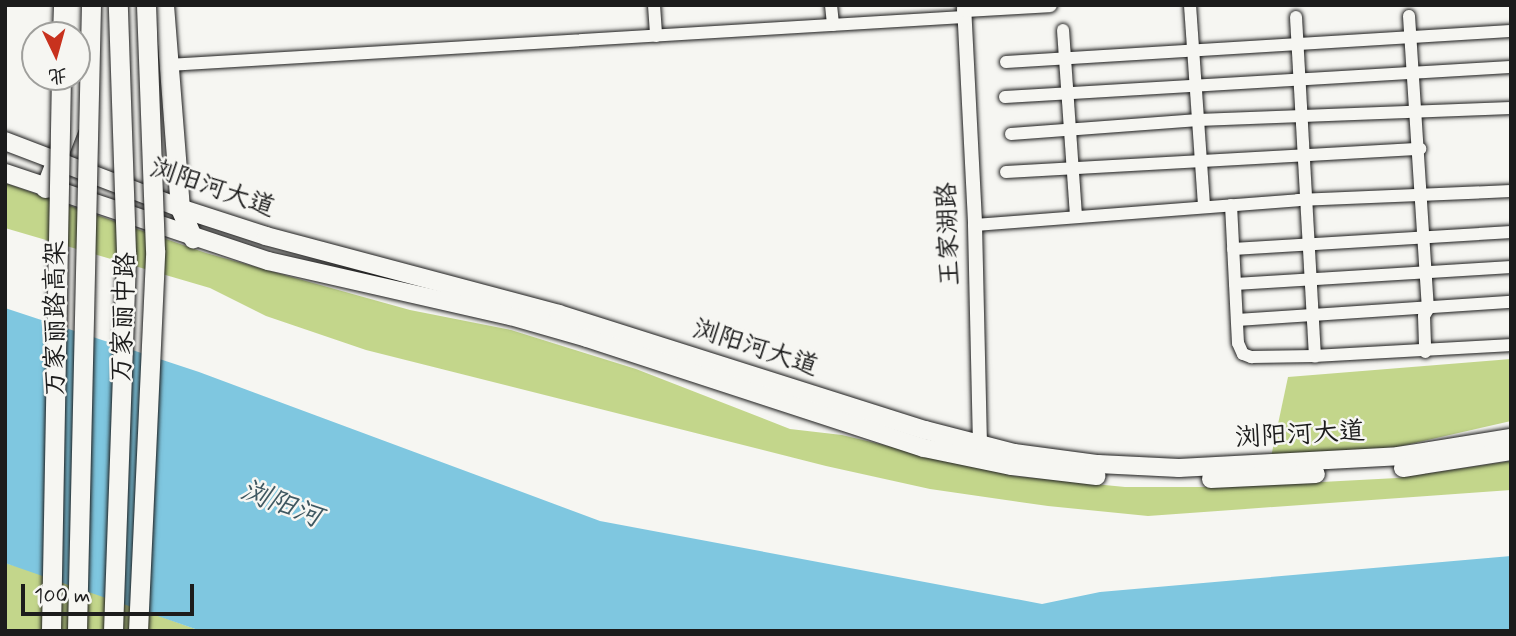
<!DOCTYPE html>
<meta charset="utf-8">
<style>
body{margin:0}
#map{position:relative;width:1516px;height:636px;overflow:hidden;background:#f6f6f2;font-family:Mynerve,"LXGW WenKai TC",sans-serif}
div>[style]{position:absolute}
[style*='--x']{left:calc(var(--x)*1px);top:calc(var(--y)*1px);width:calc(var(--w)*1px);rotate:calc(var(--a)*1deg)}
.green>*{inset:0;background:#c3d68b}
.water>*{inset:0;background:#7fc7e0}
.roads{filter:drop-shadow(0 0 2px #1c1c1c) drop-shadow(0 0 2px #1c1c1c)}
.minor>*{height:12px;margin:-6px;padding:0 6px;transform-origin:6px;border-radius:6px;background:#f6f6f2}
.tertiary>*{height:14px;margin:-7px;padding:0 7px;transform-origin:7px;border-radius:7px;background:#f6f6f2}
.secondary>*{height:18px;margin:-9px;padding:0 9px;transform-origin:9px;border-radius:9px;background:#f6f6f2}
.primary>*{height:19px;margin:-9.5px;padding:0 9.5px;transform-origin:9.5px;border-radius:9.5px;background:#f6f6f2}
.trunk>*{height:19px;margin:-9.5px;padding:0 9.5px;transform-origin:9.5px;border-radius:9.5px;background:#f6f6f2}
.bridges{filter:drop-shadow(0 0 2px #1c1c1c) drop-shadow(0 0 2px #1c1c1c)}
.primary-bridge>*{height:19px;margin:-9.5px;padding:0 9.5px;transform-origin:9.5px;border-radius:9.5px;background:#f6f6f2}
.trunk-bridge>*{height:19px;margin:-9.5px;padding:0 9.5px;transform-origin:9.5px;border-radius:9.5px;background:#f6f6f2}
span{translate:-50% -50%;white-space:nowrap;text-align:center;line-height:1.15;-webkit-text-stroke:5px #f6f6f2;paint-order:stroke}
.street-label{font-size:26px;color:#1c1c1c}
.water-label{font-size:28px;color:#3f5861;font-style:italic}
.frame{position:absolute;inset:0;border:7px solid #1c1c1c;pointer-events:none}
.north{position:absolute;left:21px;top:21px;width:70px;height:70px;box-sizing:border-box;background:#f6f6f2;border:2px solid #9f9f9c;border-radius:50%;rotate:175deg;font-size:19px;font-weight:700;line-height:28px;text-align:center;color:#1c1c1c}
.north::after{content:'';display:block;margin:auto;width:24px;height:32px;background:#c8321e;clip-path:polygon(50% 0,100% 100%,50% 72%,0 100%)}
.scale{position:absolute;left:21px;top:584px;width:173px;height:32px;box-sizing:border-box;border:4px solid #1c1c1c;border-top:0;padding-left:9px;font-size:21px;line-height:24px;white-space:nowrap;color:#1c1c1c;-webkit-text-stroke:5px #f6f6f2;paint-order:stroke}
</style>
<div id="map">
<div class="green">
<div style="clip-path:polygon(5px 183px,206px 253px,410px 310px,511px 330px,636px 369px,790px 429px,842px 435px,1014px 476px,1125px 487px,1227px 487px,1397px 478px,1511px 461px,1511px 490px,1148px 516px,1048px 506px,930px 489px,826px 466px,366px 350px,266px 316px,210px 288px,5px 228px)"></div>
<div style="clip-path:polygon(1511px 359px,1511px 421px,1397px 447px,1271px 457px,1288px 377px)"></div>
<div style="clip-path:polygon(5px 563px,36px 572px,201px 631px,5px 631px)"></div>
</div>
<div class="water">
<div style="clip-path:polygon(5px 308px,199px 372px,600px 521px,1042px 604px,1100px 592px,1511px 556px,1511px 631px,201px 631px,5px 563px)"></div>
</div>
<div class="roads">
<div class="minor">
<div style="--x:654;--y:5;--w:31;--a:86"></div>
<div style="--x:831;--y:5;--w:20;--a:84"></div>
<div style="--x:1190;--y:5;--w:202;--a:86"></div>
<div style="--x:1409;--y:16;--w:294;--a:86.3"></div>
<div style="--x:1428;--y:309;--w:8;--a:120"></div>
<div style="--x:1424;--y:316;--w:36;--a:88"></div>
<div style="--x:1296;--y:17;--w:340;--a:86.8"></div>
<div style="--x:1063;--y:30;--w:187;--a:86"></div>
<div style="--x:1006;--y:62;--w:506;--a:-3.51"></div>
<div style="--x:168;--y:65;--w:797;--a:-3.45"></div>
<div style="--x:1005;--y:97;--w:507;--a:-3.39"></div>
<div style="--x:1011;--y:134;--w:188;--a:-4.3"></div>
<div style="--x:1198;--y:120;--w:313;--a:-2.2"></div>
<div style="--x:1006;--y:172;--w:415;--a:-3.2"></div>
<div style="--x:1231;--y:205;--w:138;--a:87.1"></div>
<div style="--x:1238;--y:343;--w:12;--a:66"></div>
<div style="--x:1243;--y:354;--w:9;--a:21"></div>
<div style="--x:1251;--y:357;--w:64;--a:-0.9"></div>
<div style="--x:1315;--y:356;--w:196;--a:-3.2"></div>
<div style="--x:975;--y:225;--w:324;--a:-4.4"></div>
<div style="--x:1298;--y:200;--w:213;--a:-2.4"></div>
<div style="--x:1233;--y:249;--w:279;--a:-3.5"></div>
<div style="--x:1235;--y:284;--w:277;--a:-3.5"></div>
<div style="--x:1237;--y:320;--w:275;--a:-3.8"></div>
</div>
<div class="tertiary">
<div style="--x:964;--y:5;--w:220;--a:87.1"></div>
<div style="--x:975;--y:225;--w:227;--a:88.7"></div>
<div style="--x:964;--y:10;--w:86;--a:-3.3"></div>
</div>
<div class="secondary">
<div style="--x:5;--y:141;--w:187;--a:20.9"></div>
<div style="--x:180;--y:208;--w:90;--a:18"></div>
<div style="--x:266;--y:236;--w:303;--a:14.9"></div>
<div style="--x:559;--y:314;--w:384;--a:17.6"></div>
<div style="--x:925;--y:430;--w:92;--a:14.5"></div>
<div style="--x:1014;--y:453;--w:85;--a:7.5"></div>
<div style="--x:1098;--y:464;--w:81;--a:2.8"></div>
<div style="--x:1179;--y:468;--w:219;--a:-3.1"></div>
<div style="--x:1398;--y:456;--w:114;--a:-9.1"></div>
<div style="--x:5;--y:173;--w:277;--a:18.5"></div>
<div style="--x:268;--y:261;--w:249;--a:12.8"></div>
<div style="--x:511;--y:316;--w:79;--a:16.1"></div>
<div style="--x:587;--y:338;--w:354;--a:18.1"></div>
<div style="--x:924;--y:448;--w:90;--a:11.6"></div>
<div style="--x:1012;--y:466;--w:85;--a:6.8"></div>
<div style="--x:1403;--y:468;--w:109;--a:-8.9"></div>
<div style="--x:1211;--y:479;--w:105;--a:-2.7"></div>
</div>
<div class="primary">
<div style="--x:164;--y:5;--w:204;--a:85.5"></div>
<div style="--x:180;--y:208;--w:33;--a:67"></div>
<div style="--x:77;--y:35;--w:30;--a:-90"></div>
<div style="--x:45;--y:188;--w:85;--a:-68.6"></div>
<div style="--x:76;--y:109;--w:32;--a:-90"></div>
</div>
<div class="trunk">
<div style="--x:62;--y:35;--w:30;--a:-88"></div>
</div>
</div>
<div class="bridges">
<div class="primary-bridge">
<div style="--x:113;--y:631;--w:379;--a:-88"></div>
<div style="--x:126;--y:252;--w:247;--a:-91.9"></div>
<div style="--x:138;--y:631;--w:381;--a:-87.4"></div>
<div style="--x:155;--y:250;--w:245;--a:-92.1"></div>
</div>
<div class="trunk-bridge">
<div style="--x:51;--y:631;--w:554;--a:-88.97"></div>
<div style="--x:77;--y:631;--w:626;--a:-88.72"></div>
</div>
</div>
<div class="street-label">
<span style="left:212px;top:189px;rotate:19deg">浏阳河大道</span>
<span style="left:950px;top:234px;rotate:-92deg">王家湖路</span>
<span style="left:125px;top:317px;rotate:-88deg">万家丽中路</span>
<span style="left:57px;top:318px;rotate:-90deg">万家丽路高架</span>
<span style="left:755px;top:349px;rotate:18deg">浏阳河大道</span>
<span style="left:1300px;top:436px;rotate:-3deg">浏阳河大道</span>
</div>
<div class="water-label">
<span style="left:281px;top:505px;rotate:21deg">浏阳河</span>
</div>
<div class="frame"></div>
<div class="north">北</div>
<div class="scale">100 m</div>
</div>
